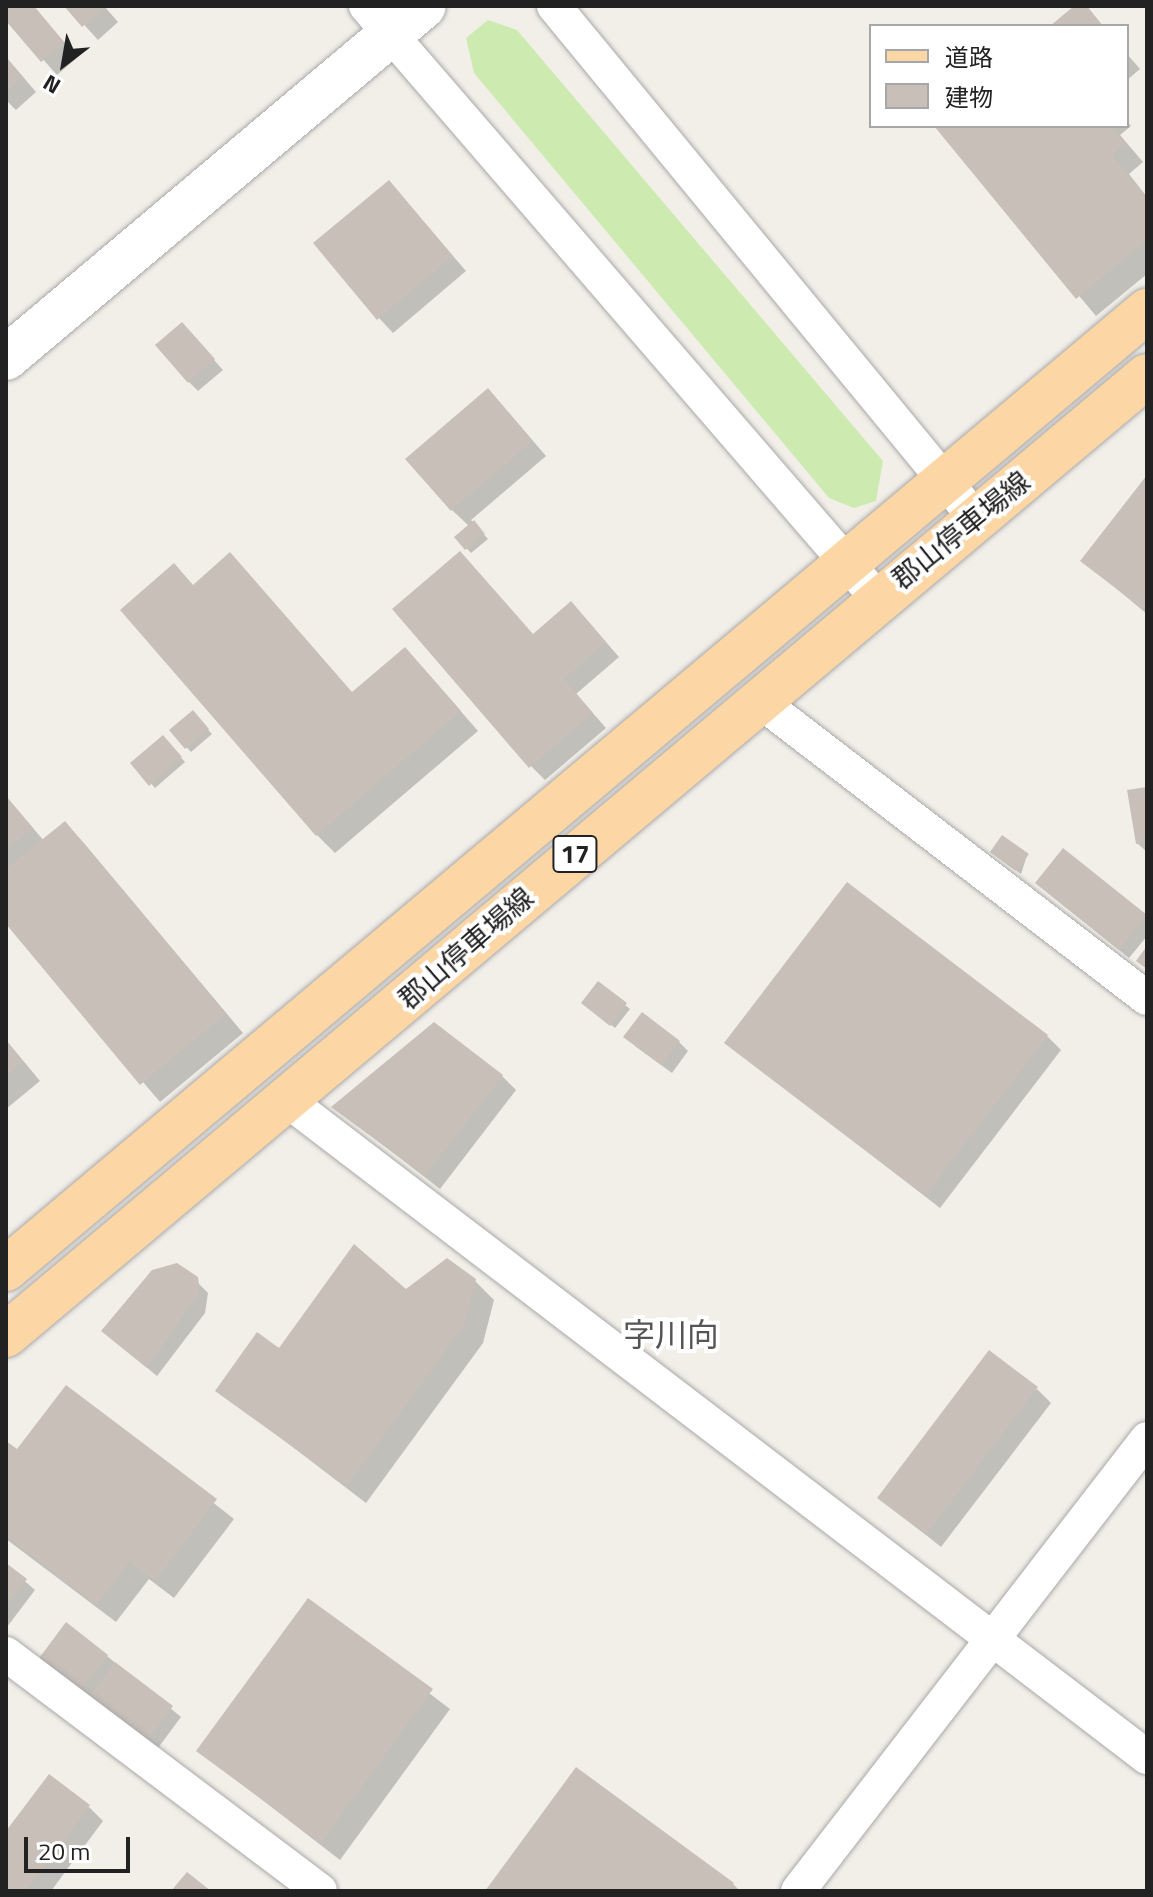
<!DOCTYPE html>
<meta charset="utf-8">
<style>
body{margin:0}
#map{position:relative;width:1153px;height:1897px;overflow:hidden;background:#f2efe9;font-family:"Titillium Web","Noto Sans JP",sans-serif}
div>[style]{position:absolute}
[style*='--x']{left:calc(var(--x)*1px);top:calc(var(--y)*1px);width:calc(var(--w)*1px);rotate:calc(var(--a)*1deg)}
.grass>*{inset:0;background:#cdebb0}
.shadow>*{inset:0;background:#0003}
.building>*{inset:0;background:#c7bfb8}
.roads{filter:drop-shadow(0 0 2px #a9a9a9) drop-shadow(0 0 2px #a9a9a9)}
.minor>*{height:34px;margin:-17px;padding:0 17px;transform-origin:17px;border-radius:17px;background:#fff}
.tertiary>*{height:44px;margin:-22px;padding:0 22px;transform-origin:22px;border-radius:22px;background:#fff}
.primary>*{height:44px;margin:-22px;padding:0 22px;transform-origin:22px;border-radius:22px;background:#fcd6a4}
span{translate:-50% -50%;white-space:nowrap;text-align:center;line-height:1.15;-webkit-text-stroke:8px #fff;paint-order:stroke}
.shield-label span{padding:2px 6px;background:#fff;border:2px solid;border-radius:6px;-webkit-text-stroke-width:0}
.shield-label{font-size:26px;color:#222;font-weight:700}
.street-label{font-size:28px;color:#222}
.quarter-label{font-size:32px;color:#555}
.frame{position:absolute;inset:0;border:8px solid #222;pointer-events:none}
.legend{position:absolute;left:869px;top:24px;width:260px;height:104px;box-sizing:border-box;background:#fff;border:2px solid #a7a7a7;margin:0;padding:10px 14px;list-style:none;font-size:24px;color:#222}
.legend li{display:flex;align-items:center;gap:16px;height:40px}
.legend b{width:40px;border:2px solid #a7a7a7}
.north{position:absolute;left:24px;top:24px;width:80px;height:80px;-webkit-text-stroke:6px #fff;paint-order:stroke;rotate:211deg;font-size:22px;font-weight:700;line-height:32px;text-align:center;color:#222}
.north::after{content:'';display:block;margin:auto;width:28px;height:36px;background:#222;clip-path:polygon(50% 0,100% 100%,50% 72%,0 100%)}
.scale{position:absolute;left:24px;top:1837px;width:106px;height:36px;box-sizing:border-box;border:4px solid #222;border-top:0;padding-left:10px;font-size:24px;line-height:28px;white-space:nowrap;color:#222;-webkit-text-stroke:6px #fff;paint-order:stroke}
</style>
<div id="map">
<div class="grass">
<div style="clip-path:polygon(488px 20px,517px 30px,883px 461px,876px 501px,854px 508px,829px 498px,474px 73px,466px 38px)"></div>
</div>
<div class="shadow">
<div style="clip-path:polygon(6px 6px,33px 6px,77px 58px,57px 75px,6px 18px)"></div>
<div style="clip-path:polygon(67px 6px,104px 6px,118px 22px,98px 40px)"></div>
<div style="clip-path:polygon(1127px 54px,1140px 69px,1127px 80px)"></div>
<div style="clip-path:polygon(6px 57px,36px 92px,16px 110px,6px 100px)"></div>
<div style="clip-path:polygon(1127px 121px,1131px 126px,1120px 135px,1143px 162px,1129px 174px,1147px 197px,1147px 274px,1096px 316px,937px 126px)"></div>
<div style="clip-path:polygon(389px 182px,466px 271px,393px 333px,379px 318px)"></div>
<div style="clip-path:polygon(191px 334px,223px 370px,198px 391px,189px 382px)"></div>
<div style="clip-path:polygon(502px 405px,546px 456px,471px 520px,488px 539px,471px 553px,456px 537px,469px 526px,452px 510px)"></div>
<div style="clip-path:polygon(1147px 478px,1147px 614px,1083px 561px)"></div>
<div style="clip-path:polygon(194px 586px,353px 694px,423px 668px,478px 731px,335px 853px,317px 835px)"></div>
<div style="clip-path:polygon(585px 618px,619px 657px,576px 694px,606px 728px,545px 780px,531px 766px,534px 636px)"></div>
<div style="clip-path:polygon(193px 713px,212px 734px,191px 752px,172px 731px)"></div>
<div style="clip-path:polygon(163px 738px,185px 762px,155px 788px,133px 763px)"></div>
<div style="clip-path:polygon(1147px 789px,1147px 852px,1137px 843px)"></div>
<div style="clip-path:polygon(6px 796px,44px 841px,65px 823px,83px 842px,243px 1033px,160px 1102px,6px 921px)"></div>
<div style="clip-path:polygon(1064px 851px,1147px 918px,1147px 936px,1129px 958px,1047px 892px)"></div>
<div style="clip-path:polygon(1027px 855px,1021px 874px,996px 856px)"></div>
<div style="clip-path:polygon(599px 984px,630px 1009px,615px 1028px,588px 1007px)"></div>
<div style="clip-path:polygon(1047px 1036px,1061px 1050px,940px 1208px,727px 1043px)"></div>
<div style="clip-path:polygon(6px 1040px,40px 1081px,6px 1109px)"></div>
<div style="clip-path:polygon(679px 1042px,688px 1051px,672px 1073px,635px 1046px)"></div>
<div style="clip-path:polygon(502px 1076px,516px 1090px,440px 1189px,334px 1107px)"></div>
<div style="clip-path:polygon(183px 1268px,208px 1293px,205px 1313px,157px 1376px,104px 1332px)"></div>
<div style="clip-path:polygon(475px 1281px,494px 1300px,483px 1343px,366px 1503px,218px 1390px,279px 1351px,406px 1292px)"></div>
<div style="clip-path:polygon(66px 1387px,234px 1519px,174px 1598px,149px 1579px,116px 1622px,6px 1539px,6px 1444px,17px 1452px)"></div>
<div style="clip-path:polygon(1037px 1389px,1051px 1403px,941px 1547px,880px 1498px)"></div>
<div style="clip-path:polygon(6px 1565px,35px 1590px,7px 1627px,6px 1626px)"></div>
<div style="clip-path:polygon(308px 1601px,450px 1709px,340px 1860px,199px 1751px)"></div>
<div style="clip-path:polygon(107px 1656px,181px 1717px,158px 1748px,49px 1670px)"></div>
<div style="clip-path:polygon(89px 1807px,103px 1821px,51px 1891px,6px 1891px,6px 1835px)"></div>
<div style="clip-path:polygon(733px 1884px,740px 1891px,487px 1891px)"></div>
</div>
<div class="building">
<div style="clip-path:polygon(6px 6px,34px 6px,65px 43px,41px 62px,6px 21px)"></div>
<div style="clip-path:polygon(64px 6px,107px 6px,82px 27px)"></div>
<div style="clip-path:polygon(1074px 6px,1087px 6px,1103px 26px,1050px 26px)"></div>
<div style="clip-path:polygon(6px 57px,23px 77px,6px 92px)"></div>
<div style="clip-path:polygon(934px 126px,1112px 126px,1126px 143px,1112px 155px,1147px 198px,1147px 240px,1076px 299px)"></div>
<div style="clip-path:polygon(389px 180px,453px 256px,377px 320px,313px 243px)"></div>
<div style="clip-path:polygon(182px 322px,215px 359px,188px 383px,155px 345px)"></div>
<div style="clip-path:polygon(488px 388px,533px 441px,451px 511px,405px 459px)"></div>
<div style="clip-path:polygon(1147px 475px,1147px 612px,1080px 561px)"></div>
<div style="clip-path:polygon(474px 520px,485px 534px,465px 550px,454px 537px)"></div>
<div style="clip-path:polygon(460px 551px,533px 634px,571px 601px,606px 642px,564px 679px,593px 713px,529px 768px,392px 609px)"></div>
<div style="clip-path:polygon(230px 552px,352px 692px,405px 647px,461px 711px,316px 836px,120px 610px,174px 563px,193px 585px)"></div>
<div style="clip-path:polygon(193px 710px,209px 729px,185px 749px,169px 730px)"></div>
<div style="clip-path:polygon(163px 735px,182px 757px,149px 786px,130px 763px)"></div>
<div style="clip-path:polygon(1147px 787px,1147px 842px,1136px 844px,1127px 790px)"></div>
<div style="clip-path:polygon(6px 797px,33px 828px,6px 850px)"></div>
<div style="clip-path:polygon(65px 821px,226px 1014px,140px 1085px,6px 924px,6px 869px)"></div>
<div style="clip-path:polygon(1002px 835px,1029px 854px,1016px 871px,990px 852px)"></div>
<div style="clip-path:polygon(1063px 848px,1147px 915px,1119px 950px,1035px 883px)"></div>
<div style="clip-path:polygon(847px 882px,1048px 1035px,925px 1196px,724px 1043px)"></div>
<div style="clip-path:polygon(1147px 946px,1147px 969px,1136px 961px)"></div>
<div style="clip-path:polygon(598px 981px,627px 1003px,610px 1026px,581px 1003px)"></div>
<div style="clip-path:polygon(642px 1012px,680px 1041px,661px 1065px,623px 1037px)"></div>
<div style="clip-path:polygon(434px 1022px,503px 1075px,425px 1176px,331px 1107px)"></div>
<div style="clip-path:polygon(6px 1041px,23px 1061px,6px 1075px)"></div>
<div style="clip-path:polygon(354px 1244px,406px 1289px,447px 1258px,476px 1279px,465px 1324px,347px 1486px,215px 1391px,257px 1332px,279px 1348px)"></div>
<div style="clip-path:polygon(177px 1263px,198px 1277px,200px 1292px,147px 1368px,101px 1331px,152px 1270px)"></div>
<div style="clip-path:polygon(989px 1350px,1038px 1387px,926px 1535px,877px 1498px)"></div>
<div style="clip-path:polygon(66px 1385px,217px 1499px,155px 1581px,129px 1562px,97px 1605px,6px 1536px,6px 1441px,17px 1449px)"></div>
<div style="clip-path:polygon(6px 1563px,27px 1579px,6px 1606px)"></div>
<div style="clip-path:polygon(308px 1598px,433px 1689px,321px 1843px,196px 1751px)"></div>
<div style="clip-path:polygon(66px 1622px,108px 1655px,79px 1693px,37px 1661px)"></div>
<div style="clip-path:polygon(115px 1662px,173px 1706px,148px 1740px,89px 1696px)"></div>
<div style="clip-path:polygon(576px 1767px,734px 1883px,728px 1891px,485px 1891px)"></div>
<div style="clip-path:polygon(49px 1774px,90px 1805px,26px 1891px,6px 1891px,6px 1831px)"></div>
<div style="clip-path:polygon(187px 1872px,211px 1891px,171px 1891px)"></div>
</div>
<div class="roads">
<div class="minor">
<div style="--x:366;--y:6;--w:782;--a:49.2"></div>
<div style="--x:554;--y:6;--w:666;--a:50.55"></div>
<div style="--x:757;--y:699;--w:491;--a:37.5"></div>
<div style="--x:288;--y:1101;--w:1081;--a:37.37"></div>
<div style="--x:6;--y:1654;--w:393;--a:37"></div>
<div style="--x:798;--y:1891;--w:571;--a:-52.33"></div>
</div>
<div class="tertiary">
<div style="--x:6;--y:358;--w:546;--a:-40.1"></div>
</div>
<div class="primary">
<div style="--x:6;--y:1269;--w:1490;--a:-40.02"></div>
<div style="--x:6;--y:1335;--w:1490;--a:-40.05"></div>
</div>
</div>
<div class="shield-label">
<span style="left:575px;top:854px">17</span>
</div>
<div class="street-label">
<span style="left:961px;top:530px;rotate:-39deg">郡山停車場線</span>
<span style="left:466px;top:948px;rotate:-41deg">郡山停車場線</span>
</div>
<div class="quarter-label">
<span style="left:671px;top:1334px">字川向</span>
</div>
<div class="frame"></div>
<ul class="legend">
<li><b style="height:10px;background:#fcd6a4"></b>道路</li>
<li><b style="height:22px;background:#c7bfb8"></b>建物</li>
</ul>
<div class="north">N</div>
<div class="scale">20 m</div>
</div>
